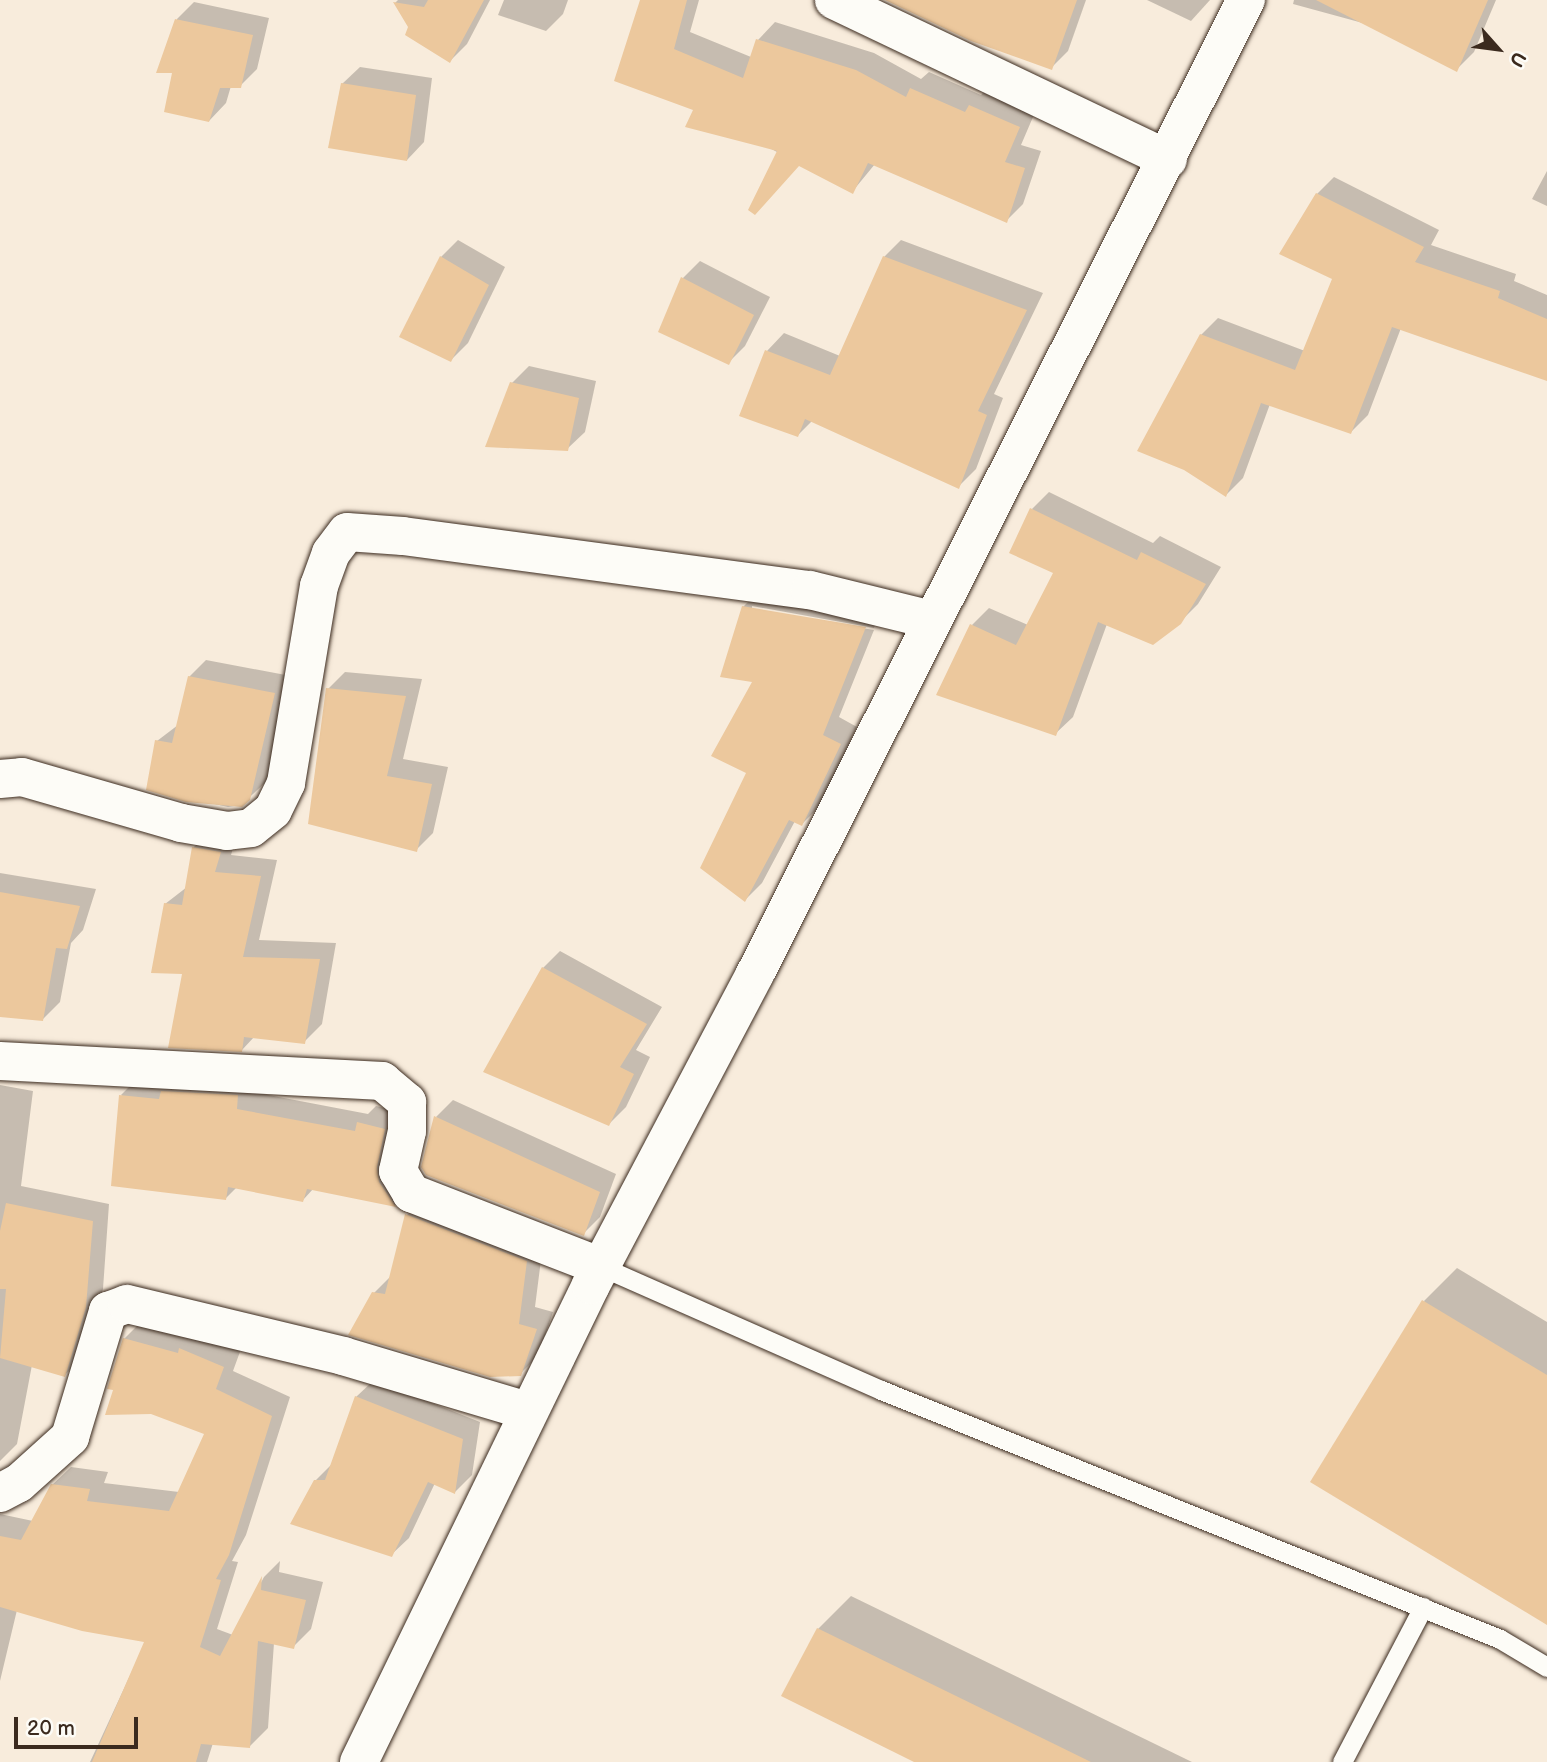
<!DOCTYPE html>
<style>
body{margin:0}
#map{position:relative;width:1547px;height:1762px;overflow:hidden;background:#f8ecdc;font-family:"Balsamiq Sans",sans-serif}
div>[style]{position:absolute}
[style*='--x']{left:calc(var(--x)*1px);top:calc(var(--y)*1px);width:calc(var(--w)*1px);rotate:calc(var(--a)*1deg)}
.shadow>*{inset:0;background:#0003}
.building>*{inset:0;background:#ecc89d}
.roads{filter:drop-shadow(0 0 2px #3b2a1e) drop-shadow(0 0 2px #3b2a1e)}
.lane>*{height:19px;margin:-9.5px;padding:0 9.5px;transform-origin:9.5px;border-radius:9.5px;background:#fdfcf7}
.street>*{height:38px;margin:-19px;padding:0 19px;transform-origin:19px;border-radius:19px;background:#fdfcf7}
span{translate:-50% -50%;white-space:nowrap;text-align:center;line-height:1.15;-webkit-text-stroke:5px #fdfcf7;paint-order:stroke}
.north{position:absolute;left:1463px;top:14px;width:70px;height:70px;-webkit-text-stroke:5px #fdfcf7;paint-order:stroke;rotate:118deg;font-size:19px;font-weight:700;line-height:28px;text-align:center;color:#3b2a1e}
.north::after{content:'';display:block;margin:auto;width:24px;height:32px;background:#3b2a1e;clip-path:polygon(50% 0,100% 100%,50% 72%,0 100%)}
.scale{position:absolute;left:14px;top:1717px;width:124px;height:32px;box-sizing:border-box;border:4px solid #3b2a1e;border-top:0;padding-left:9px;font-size:21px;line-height:24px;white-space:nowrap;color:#3b2a1e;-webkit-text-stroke:5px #fdfcf7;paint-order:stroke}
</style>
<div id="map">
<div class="shadow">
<div style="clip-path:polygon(398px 0,490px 0,467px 44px,450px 61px,395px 3px)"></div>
<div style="clip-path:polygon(504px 0,568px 0,563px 14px,546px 31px,498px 15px)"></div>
<div style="clip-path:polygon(641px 0,699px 0,690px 32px,751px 57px,758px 40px,775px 22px,874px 53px,921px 79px,929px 72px,981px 95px,987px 89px,1036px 110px,1021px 145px,1041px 151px,1023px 204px,1006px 221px,875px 164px,852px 192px,696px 109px)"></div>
<div style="clip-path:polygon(889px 0,1086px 0,1068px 51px,1051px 68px)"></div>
<div style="clip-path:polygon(1147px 0,1210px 0,1191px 21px)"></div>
<div style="clip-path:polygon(1294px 0,1496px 0,1474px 52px,1457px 69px,1370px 25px,1293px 4px)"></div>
<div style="clip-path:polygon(194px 2px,269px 18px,257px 69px,240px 86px,231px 86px,226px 103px,209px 121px,175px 72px,177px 19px)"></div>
<div style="clip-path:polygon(360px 67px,432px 78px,424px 142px,407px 160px,342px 84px)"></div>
<div style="clip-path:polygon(1547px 171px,1547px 206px,1532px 199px)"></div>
<div style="clip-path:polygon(1334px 177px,1439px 230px,1431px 245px,1516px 274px,1514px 281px,1547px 295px,1547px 379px,1401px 328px,1368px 415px,1351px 432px,1270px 404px,1243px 478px,1226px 495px,1201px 335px,1218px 318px,1305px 351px,1335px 278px,1317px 194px)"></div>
<div style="clip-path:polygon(458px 240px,505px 267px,468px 343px,451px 360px,441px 257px)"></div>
<div style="clip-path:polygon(901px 240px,1043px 293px,994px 394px,1003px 398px,976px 469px,959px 486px,813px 420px,798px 435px,742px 415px,767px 351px,784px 333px,840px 356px,884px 257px)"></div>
<div style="clip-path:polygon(700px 261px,770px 297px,745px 346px,728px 363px,660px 331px,683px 278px)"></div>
<div style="clip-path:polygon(529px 366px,596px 381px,585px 432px,567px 449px,512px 383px)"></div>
<div style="clip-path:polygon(1049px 492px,1153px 543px,1160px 536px,1221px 567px,1198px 604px,1180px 622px,1107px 624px,1073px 717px,1055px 734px,972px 625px,989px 608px,1028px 625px,1056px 572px,1032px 509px)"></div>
<div style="clip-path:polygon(760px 590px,881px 610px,874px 628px,752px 606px,752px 610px,874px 630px,839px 717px,857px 727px,819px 807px,802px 824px,795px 821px,762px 883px,745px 900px,755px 680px,743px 607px)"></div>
<div style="clip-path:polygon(206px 660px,291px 676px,267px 781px,241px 805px,228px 807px,148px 789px,157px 741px,178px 725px,189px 677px)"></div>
<div style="clip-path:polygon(345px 672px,422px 679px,403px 759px,448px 767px,433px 833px,416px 850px,328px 689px)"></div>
<div style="clip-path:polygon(210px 831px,237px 835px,231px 855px,277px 860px,259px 940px,336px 943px,322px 1024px,304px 1042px,255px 1036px,242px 1050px,184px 972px,165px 904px,187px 887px,193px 848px)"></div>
<div style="clip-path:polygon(0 873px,96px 889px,83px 930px,71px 943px,60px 1002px,43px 1019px,0 1015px)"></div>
<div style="clip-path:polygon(560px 951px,662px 1007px,636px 1050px,650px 1057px,626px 1107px,609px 1124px,543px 968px)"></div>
<div style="clip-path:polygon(138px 1078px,253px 1092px,368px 1114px,376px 1106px,401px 1112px,412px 1189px,395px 1205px,314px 1188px,303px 1200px,237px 1187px,226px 1198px,121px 1095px)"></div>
<div style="clip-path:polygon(0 1085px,33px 1091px,21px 1186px,109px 1204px,103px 1289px,82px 1357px,65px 1375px,32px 1365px,17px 1444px,0 1461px)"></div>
<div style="clip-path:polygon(453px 1100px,616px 1174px,600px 1217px,583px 1234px,436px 1117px)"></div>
<div style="clip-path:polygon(424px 1198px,543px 1244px,535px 1307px,553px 1312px,538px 1356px,520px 1374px,374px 1293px,392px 1275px,407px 1215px)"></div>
<div style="clip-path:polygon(1457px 1268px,1547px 1322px,1547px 1623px,1424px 1301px)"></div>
<div style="clip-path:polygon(142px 1321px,241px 1349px,233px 1371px,290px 1397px,246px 1535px,232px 1561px,238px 1562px,217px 1629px,233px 1635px,264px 1577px,280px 1561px,279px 1572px,323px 1582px,311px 1629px,293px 1647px,274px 1643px,268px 1728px,250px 1746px,213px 1743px,207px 1762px,90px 1762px,146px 1641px,17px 1610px,0 1681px,0 1514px,33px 1521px,52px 1485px,71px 1467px,108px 1472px,104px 1483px,179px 1492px,207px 1434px,115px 1389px,124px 1339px)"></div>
<div style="clip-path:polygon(374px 1380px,480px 1422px,472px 1475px,455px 1492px,435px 1483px,409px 1538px,391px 1555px,315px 1481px,333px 1463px,356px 1397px)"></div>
<div style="clip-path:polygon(851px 1596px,1192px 1762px,918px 1762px,818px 1629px)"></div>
</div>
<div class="building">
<div style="clip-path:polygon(428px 0,484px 0,450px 63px,405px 35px,408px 27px,393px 2px,424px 7px)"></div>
<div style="clip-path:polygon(640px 0,687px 0,674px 49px,743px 78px,756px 39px,856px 70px,906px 97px,910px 88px,965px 112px,969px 105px,1020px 127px,1005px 162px,1025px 168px,1007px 223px,868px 163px,853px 194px,799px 166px,755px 215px,748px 210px,777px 151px,685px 127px,693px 110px,614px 81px)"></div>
<div style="clip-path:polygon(885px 0,1077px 0,1052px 70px,971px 41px)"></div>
<div style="clip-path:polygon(1316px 0,1488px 0,1457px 72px)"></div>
<div style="clip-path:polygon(175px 19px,253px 35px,241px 88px,220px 88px,209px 122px,164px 112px,172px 73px,156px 73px)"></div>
<div style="clip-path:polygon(341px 83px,416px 95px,407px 161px,328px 148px)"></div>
<div style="clip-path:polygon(1316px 193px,1424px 247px,1415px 262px,1500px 291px,1498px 298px,1547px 319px,1547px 381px,1392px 327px,1351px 434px,1261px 403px,1226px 497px,1184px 470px,1137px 451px,1200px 334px,1295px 370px,1332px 279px,1279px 254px)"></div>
<div style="clip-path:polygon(440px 256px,489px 285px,451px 362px,399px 337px)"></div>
<div style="clip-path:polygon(883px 256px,1027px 310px,978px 411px,987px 415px,959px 489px,805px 419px,798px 437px,739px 416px,765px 350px,830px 375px)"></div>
<div style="clip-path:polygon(681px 277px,754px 315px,729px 365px,658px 332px)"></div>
<div style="clip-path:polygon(510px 382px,579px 398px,568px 451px,485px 447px)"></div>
<div style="clip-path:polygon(1030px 508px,1137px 560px,1141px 552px,1206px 584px,1181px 624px,1153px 645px,1098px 622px,1056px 736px,936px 695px,970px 624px,1016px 645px,1053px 573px,1009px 553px)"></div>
<div style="clip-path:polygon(742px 606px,866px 627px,823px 735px,841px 744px,802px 826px,789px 820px,745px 902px,700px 868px,746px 773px,711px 756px,752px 682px,720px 677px)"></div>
<div style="clip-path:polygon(188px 676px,275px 693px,250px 800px,242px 807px,186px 802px,146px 790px,155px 740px,172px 743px)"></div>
<div style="clip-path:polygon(326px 688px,406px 696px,387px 776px,432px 784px,417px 852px,308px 824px)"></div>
<div style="clip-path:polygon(192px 847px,221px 852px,215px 872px,261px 876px,243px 957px,320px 959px,305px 1044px,244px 1037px,242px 1052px,168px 1048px,182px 974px,151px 973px,164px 903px,182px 905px)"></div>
<div style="clip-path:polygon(0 892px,80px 906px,67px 949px,56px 948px,43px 1021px,0 1017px)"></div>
<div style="clip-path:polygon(542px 967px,647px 1024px,620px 1067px,634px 1074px,609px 1126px,483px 1072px)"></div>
<div style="clip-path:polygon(161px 1091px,238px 1095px,237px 1109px,355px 1131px,357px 1122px,385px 1129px,377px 1167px,379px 1182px,396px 1207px,307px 1189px,303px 1202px,228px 1187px,226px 1200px,111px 1186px,119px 1095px,159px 1099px)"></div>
<div style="clip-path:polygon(434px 1116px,600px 1192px,584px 1236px,426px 1175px,421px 1167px)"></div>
<div style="clip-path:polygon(6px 1203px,93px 1221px,86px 1307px,65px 1377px,0 1358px,6px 1289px,0 1289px,0 1231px)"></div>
<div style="clip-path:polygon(405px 1214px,527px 1261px,519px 1324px,537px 1329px,521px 1376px,490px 1377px,348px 1335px,372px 1292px,385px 1294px)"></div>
<div style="clip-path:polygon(1422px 1300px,1547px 1375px,1547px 1625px,1310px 1482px)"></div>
<div style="clip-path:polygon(123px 1338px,178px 1353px,179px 1348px,224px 1367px,216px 1389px,272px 1416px,229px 1555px,216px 1579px,221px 1580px,200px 1647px,220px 1656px,262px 1576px,261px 1590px,306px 1600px,294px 1649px,258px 1641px,250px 1748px,201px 1744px,196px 1762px,92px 1762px,144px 1642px,82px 1631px,0 1607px,0 1536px,21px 1540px,51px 1484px,90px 1489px,87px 1501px,169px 1511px,204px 1434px,151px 1414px,105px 1415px,113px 1390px,107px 1389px)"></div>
<div style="clip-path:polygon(355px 1396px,463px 1439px,455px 1494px,428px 1482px,392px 1557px,290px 1524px,314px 1480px,325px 1480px)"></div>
<div style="clip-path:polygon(817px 1628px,1091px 1762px,914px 1762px,781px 1696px)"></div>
</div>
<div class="roads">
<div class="lane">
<div style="--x:602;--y:1267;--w:305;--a:23.8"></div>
<div style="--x:881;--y:1390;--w:667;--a:21.91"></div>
<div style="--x:1500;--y:1639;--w:55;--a:30.8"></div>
<div style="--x:1342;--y:1762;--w:175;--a:-62.4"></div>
</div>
<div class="street">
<div style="--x:834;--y:0;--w:370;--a:25.5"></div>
<div style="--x:0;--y:779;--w:22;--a:-5"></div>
<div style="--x:22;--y:777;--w:166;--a:16.1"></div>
<div style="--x:181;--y:823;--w:47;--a:9.9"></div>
<div style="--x:227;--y:831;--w:24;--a:-7"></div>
<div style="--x:251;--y:828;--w:28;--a:-39"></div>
<div style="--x:273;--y:810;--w:30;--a:-64"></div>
<div style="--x:286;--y:783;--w:200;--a:-80.5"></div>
<div style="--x:319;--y:586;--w:35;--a:-70"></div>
<div style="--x:331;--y:553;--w:26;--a:-53"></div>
<div style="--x:347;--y:532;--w:56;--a:4.1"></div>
<div style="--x:403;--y:536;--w:411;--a:7.6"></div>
<div style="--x:810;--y:590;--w:126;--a:13.8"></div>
<div style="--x:0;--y:1061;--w:383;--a:3"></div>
<div style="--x:382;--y:1081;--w:33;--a:40"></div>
<div style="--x:407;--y:1102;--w:29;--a:90"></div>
<div style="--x:407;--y:1131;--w:41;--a:102.7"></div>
<div style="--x:398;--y:1171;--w:26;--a:59"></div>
<div style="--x:411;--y:1193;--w:205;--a:21.2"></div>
<div style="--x:0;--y:1493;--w:21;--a:-28"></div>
<div style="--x:19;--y:1483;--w:69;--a:-42"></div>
<div style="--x:70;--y:1437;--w:132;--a:-73.2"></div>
<div style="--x:108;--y:1311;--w:20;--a:-20"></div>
<div style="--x:127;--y:1304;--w:222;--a:13.5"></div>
<div style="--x:343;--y:1356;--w:193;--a:16.6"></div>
<div style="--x:359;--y:1762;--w:530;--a:-64.06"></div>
<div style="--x:591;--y:1285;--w:352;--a:-62.2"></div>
<div style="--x:755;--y:974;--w:1091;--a:-63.25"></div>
</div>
</div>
<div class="north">U</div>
<div class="scale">20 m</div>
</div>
